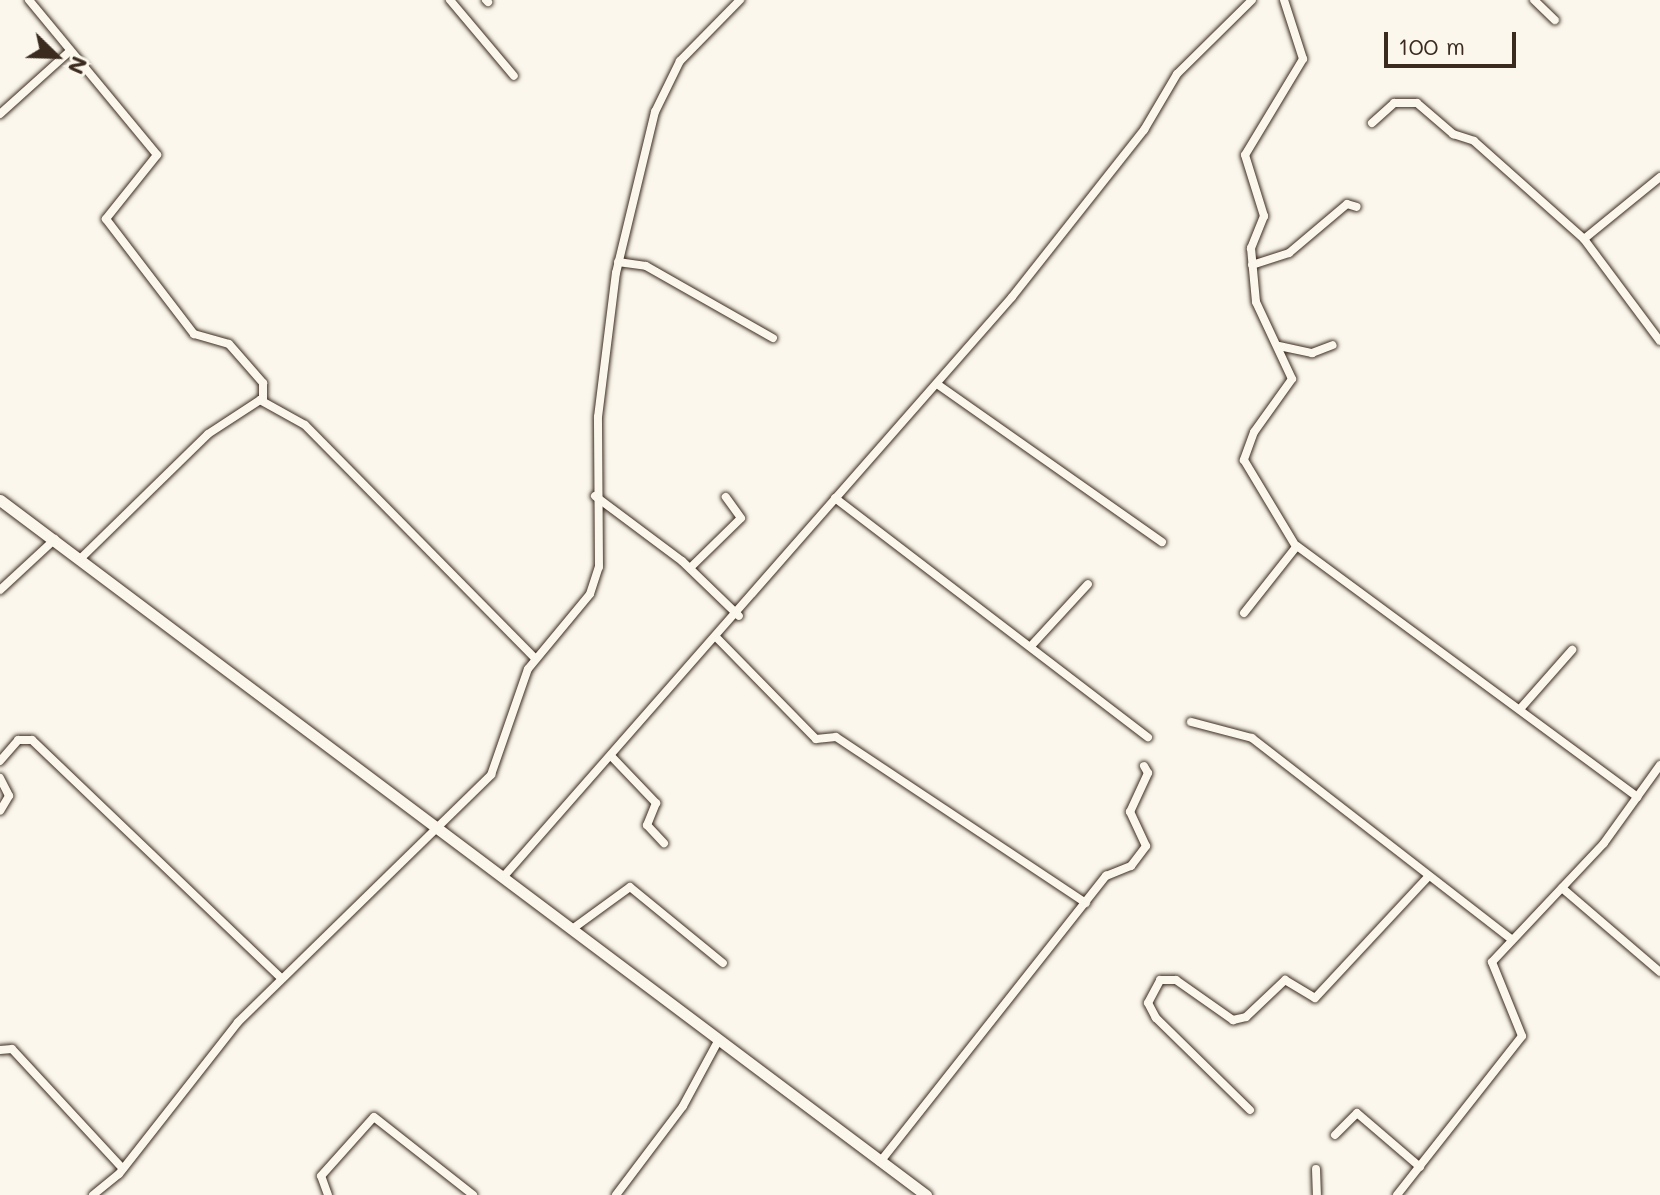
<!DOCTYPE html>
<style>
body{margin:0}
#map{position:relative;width:1660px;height:1195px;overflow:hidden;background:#fbf7ec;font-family:Mali,sans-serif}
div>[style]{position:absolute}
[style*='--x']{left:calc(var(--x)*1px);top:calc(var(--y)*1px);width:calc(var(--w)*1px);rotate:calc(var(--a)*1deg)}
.roads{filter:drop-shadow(0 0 2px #3b2a1e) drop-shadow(0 0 2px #3b2a1e)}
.street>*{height:8px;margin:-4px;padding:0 4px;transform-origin:4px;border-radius:4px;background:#fbf7ec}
.secondary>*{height:11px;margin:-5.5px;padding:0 5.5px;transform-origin:5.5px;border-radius:5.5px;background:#fbf7ec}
span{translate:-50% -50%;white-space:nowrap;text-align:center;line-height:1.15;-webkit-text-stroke:7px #fbf7ec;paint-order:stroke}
.north{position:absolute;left:16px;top:16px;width:80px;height:80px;-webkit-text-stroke:6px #fbf7ec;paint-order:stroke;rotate:113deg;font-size:22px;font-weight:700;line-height:32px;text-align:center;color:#3b2a1e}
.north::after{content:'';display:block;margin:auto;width:28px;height:36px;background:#3b2a1e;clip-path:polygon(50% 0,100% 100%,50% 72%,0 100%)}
.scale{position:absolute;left:1384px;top:32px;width:132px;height:36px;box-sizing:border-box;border:4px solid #3b2a1e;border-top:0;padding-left:10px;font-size:24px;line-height:28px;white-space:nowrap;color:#3b2a1e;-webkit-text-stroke:6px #fbf7ec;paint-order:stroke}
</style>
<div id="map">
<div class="roads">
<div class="street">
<div style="--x:29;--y:0;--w:201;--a:50.4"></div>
<div style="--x:157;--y:155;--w:82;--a:128.6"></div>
<div style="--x:106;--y:219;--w:145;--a:52.6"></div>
<div style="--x:194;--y:334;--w:36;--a:16"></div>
<div style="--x:229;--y:344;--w:52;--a:48.9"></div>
<div style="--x:263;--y:383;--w:18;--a:90"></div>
<div style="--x:450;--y:0;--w:99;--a:49.9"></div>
<div style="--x:486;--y:0;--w:3;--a:45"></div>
<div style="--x:1284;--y:0;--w:62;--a:72.1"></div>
<div style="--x:1303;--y:59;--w:112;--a:121.1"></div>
<div style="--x:1245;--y:155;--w:64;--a:72.7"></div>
<div style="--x:1264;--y:216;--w:35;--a:112"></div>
<div style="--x:1251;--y:248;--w:54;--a:84.7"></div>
<div style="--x:1256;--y:302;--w:85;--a:64.9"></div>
<div style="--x:1292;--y:379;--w:65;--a:125.6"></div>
<div style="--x:1254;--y:432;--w:30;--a:110"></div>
<div style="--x:1244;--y:460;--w:99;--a:59"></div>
<div style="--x:1534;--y:0;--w:29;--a:44"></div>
<div style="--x:0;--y:114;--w:94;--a:-42"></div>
<div style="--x:1372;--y:123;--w:30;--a:-42"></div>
<div style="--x:1394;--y:103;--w:23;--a:0"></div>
<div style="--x:1417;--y:103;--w:48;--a:40.7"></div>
<div style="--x:1453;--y:134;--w:22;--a:18"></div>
<div style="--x:1474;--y:141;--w:147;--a:41.7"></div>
<div style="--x:1584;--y:239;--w:98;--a:-39.2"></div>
<div style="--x:1584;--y:239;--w:127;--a:53.3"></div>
<div style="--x:618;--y:262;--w:28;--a:8"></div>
<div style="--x:646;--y:266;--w:146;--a:29.6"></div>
<div style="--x:1252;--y:265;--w:39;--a:-18"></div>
<div style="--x:1289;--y:253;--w:76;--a:-40.2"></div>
<div style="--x:1347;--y:204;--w:10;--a:17"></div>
<div style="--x:1279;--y:346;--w:34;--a:12"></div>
<div style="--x:1312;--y:353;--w:22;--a:-21"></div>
<div style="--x:937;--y:384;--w:275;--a:35.1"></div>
<div style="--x:595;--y:496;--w:109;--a:36.8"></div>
<div style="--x:682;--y:561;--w:79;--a:44"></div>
<div style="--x:835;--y:498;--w:394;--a:37.4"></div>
<div style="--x:81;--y:558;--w:177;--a:-44.3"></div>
<div style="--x:208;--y:434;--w:62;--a:-33.2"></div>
<div style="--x:260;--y:400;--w:51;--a:29.1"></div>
<div style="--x:305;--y:425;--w:326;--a:45.4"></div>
<div style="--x:690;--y:568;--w:71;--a:-44.4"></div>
<div style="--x:741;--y:518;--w:26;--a:-126"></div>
<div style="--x:0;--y:590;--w:75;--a:-42.8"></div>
<div style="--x:1244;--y:613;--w:85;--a:-51.7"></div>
<div style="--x:1297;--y:546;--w:423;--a:36.4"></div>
<div style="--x:718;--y:639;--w:140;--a:45.6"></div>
<div style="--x:816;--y:739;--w:20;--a:-6"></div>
<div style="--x:836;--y:737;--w:300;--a:33.6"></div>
<div style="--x:1031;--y:646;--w:84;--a:-47.4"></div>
<div style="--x:1520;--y:709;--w:79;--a:-48.6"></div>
<div style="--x:1191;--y:722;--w:63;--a:14.7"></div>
<div style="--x:1252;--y:738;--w:329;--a:37.8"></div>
<div style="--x:612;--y:757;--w:64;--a:46.3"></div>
<div style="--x:656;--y:803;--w:24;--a:112"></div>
<div style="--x:647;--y:825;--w:25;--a:47"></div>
<div style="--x:0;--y:761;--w:28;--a:-49"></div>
<div style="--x:18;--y:740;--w:14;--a:0"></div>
<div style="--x:32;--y:740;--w:344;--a:43.7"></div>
<div style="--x:0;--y:778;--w:20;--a:63"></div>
<div style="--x:9;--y:796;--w:17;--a:121"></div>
<div style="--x:505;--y:875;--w:769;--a:-48.74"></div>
<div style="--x:1012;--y:297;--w:213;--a:-51.7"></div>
<div style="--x:1144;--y:130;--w:65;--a:-59.5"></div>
<div style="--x:1177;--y:74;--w:105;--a:-44.6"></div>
<div style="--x:1562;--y:888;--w:129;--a:40.6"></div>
<div style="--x:575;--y:927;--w:68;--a:-36"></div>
<div style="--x:630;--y:887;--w:120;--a:39.3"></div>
<div style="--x:0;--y:1050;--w:12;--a:-5"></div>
<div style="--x:12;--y:1049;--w:163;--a:47.2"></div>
<div style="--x:1250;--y:1110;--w:132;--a:-135.6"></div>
<div style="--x:1156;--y:1018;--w:17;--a:-118"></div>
<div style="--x:1148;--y:1003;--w:26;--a:-62"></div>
<div style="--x:1160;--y:980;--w:16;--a:0"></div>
<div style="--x:1176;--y:980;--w:70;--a:35.1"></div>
<div style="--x:1233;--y:1020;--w:13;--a:-13"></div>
<div style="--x:1246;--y:1017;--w:54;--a:-43.5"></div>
<div style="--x:1285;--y:980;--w:35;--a:31"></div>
<div style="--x:1315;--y:998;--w:166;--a:-47"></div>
<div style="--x:1335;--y:1135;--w:31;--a:-45"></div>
<div style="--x:1357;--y:1113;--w:83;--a:40.6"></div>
<div style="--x:880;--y:1162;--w:365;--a:-51.7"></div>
<div style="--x:1106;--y:876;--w:27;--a:-22"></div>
<div style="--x:1131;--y:866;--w:25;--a:-53"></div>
<div style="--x:1146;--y:846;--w:38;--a:-115"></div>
<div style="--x:1130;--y:812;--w:43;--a:-65.2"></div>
<div style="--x:1148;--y:773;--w:8;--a:-120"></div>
<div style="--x:1316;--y:1169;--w:26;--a:88"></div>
<div style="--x:93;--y:1195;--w:33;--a:-39"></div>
<div style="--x:119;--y:1174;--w:193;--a:-51.9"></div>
<div style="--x:238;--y:1022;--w:354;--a:-44.3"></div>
<div style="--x:491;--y:775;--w:112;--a:-70.8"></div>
<div style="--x:528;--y:669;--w:97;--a:-50.4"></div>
<div style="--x:590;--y:594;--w:28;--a:-72"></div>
<div style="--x:599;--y:567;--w:150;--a:-90.4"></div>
<div style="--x:598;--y:417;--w:145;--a:-82.9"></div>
<div style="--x:616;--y:273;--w:166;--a:-76.4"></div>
<div style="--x:655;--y:112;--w:57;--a:-63.9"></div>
<div style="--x:680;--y:61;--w:86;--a:-45.5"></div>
<div style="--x:328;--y:1195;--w:20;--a:-110"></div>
<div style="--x:321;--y:1176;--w:79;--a:-48.1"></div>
<div style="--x:374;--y:1117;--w:126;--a:38.2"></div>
<div style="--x:616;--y:1195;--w:111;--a:-53"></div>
<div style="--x:683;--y:1106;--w:72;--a:-61.6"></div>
<div style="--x:1397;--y:1195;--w:202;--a:-51.8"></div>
<div style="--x:1522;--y:1036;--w:80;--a:-112.1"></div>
<div style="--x:1492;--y:962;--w:163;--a:-46.7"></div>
<div style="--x:1604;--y:843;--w:96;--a:-54.3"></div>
</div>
<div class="secondary">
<div style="--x:0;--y:500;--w:1158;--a:36.89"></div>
</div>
</div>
<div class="north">N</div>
<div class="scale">100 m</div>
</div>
